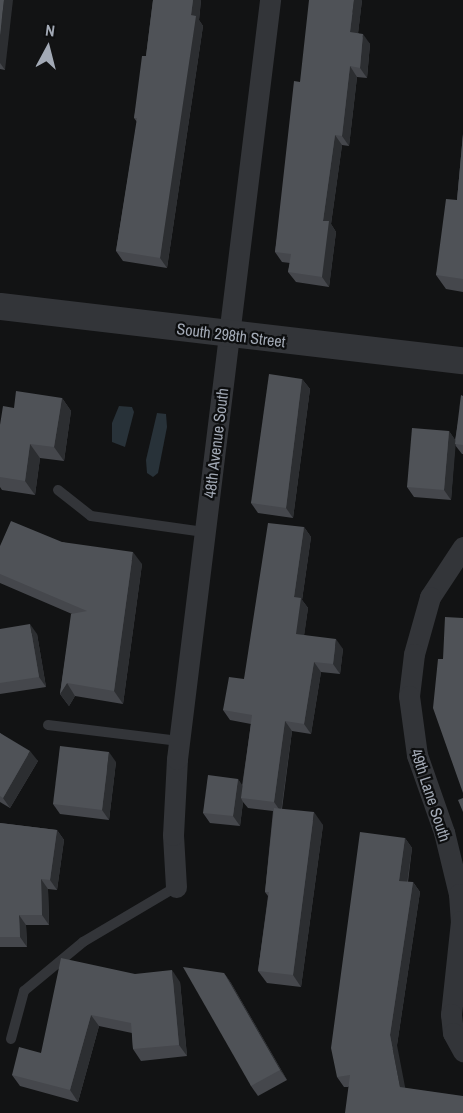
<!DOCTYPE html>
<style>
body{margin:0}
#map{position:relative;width:463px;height:1113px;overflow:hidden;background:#121314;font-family:"Archivo Narrow",sans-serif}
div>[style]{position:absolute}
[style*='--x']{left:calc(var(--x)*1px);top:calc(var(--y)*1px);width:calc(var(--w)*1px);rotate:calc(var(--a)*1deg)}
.water>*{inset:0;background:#283239}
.service>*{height:10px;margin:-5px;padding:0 5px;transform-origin:5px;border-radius:5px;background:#333539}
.minor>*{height:21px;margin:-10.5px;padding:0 10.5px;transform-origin:10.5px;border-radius:10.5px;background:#333539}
.tertiary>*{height:27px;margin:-13.5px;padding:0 13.5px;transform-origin:13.5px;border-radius:13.5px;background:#333539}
.wall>*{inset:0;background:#45474c}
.shaded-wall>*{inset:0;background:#2c2e31}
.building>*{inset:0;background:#4f5257}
span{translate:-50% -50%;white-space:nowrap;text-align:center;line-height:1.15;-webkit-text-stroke:4.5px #0d0e0f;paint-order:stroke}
.street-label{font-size:16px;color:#a3aab6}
.north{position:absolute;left:18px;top:18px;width:60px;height:60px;-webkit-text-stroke:4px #0d0e0f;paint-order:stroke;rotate:7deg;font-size:16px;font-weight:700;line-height:24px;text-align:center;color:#a3aab6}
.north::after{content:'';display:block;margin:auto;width:21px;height:27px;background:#a3aab6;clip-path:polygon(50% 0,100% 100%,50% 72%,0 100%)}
</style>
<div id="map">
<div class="water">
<div style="clip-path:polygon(119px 406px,132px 407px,134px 412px,125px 447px,112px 442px,112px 423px)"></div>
<div style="clip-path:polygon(157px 413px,166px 414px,167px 427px,158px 473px,153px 477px,147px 473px,146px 460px)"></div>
</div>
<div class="service">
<div style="--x:58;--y:490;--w:42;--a:38.2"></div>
<div style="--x:91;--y:516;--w:114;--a:8.1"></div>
<div style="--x:48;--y:725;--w:132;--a:7"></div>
<div style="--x:11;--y:1039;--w:50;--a:-74.8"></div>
<div style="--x:24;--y:991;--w:77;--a:-39.7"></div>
<div style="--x:83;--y:942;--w:108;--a:-30.6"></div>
</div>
<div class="minor">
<div style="--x:463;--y:547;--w:60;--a:123.4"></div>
<div style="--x:430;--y:597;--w:59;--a:105.7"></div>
<div style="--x:414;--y:654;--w:42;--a:96.8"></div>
<div style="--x:409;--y:696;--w:60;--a:82.3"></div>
<div style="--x:417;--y:755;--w:82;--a:70.7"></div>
<div style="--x:444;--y:832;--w:64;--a:76.4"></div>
<div style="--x:459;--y:894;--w:27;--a:86"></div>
<div style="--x:461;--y:921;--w:94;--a:96.1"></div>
<div style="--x:451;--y:1014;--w:19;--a:84"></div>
<div style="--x:453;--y:1033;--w:21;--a:61"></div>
<div style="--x:176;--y:887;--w:52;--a:-93.3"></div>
<div style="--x:173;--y:835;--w:76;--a:-87"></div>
<div style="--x:177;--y:759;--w:765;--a:-83.01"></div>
</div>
<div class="tertiary">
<div style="--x:0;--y:306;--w:466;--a:6.7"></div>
</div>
<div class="wall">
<div style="clip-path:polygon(0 0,5px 70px,0 69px,0 71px)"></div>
<div style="clip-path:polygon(153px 0,201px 0,199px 20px,203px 26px,167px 268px,123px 261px,116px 251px,137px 122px,134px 118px,146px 56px)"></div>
<div style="clip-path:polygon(362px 0,358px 33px,370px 44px,367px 78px,357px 77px,349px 146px,342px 145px,331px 224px,336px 232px,329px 287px,296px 282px,288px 272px,290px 263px,282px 262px,275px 252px,300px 82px)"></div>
<div style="clip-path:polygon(463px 134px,463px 292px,446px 289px,436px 275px,457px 200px)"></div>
<div style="clip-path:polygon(302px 379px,310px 389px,293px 518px,258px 513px,251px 503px)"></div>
<div style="clip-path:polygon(463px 396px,463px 454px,462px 454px,455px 445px,451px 500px,414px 497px,407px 487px,449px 431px,455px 440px)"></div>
<div style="clip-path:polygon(62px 398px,71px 411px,64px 461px,40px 458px,35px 495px,2px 490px,0 487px,0 425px,14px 408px)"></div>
<div style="clip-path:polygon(304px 527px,311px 537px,302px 600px,308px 608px,304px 635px,343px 649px,340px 674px,321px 672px,311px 734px,292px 731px,282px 809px,323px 825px,301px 987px,267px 983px,258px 971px,268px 896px,265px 892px,273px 811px,248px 808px,243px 802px,240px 826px,210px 823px,203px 813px,238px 779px,242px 786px,251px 724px,230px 720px,223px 710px,244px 679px)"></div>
<div style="clip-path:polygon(62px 542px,142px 564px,123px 704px,75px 696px,69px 706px,60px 694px,72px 614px,0 583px,0 546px)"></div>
<div style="clip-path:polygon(0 629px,37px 634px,46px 687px,0 694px)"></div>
<div style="clip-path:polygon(0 733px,38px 761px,10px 808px,0 802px)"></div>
<div style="clip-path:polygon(116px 762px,109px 820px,60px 814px,53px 804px)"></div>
<div style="clip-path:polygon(0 823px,57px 830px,64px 840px,57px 890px,48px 889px,49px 925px,26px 925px,27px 947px,0 947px)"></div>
<div style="clip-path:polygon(405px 838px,412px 848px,408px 882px,413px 882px,420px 892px,397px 1045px,348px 1087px,344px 1087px,337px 1077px)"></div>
<div style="clip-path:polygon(224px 973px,231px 983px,287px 1080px,258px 1096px,251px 1086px)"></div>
<div style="clip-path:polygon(135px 974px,180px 982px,187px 1056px,141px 1061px,133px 1049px,132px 1033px,99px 1026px,78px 1102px,20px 1086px,12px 1075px,41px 1053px)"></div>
</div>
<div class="shaded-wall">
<div style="clip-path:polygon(4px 0,13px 0,5px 70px,0 63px,0 35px)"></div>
<div style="clip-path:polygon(193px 0,201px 0,199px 20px,203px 26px,167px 268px,160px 258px)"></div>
<div style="clip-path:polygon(354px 0,362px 0,357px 43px,350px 32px)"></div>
<div style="clip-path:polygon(363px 34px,370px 44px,367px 78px,360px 68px)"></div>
<div style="clip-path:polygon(350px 66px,357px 77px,349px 146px,342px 136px)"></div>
<div style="clip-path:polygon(335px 135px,342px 145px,331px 224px,336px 232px,329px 287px,322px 277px,323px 221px)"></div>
<div style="clip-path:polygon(302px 379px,310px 389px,293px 518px,286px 508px)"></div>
<div style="clip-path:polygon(62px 398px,71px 411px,64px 461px,54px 447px)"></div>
<div style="clip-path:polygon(449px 431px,456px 441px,451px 500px,444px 490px)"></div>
<div style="clip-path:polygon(30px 444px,40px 458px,35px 495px,25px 481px)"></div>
<div style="clip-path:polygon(304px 527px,311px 537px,302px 600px,308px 608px,303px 644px,296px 634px,294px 597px)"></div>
<div style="clip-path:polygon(133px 552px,142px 564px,123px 704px,114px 691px)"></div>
<div style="clip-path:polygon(30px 624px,37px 634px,46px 687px,39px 677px)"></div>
<div style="clip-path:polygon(336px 639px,343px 649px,340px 674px,333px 664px)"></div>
<div style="clip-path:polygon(314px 662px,321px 672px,311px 734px,304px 724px)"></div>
<div style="clip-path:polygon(67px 683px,75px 696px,69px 706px,60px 694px)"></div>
<div style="clip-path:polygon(285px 721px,292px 731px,281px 812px,274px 802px)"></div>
<div style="clip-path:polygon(30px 751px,38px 761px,10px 808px,3px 798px)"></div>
<div style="clip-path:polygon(109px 752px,116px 762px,109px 820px,102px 810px)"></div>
<div style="clip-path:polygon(238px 779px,245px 789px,241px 798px,243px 802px,240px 826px,233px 816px)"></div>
<div style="clip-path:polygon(314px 812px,323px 825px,301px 987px,293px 975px)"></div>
<div style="clip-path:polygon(57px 830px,64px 840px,57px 890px,50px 880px)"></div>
<div style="clip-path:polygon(405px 838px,412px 848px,406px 891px,399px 881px)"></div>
<div style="clip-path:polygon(41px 879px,48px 889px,49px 925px,42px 915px)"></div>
<div style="clip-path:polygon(413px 882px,420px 892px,397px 1045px,407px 1097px,400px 1087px,390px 1035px)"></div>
<div style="clip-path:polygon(19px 915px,26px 925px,27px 947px,20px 937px)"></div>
<div style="clip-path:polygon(172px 970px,180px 982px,187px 1056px,179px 1045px)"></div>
<div style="clip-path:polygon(224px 973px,231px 983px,287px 1080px,280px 1070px)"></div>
<div style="clip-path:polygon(91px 1015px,99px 1026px,78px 1102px,70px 1090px)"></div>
</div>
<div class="building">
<div style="clip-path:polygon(0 0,4px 0,0 35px)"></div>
<div style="clip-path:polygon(153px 0,193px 0,191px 15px,196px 16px,160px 258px,116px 251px,137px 118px,134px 118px,142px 56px,146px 56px)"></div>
<div style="clip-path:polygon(309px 0,354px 0,350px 32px,363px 34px,360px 68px,350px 66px,342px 136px,335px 135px,323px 221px,329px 221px,322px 277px,288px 272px,291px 254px,275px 252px,294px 81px,300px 82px)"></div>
<div style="clip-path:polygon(463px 134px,463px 279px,436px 275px,446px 199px,457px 200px)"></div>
<div style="clip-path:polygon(269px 374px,302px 379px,286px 508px,251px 503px)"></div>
<div style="clip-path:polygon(16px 391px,62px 398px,54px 447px,30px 444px,25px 481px,0 477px,0 425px,3px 406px,14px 408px)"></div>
<div style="clip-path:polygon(461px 395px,463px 396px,463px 445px,455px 444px)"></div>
<div style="clip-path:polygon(412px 428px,449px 431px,444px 490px,407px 487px)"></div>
<div style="clip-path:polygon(11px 521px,62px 542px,133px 552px,114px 691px,67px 683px,60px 694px,71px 614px,87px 611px,0 574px,0 546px)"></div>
<div style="clip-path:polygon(268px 523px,304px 527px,294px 597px,301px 598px,296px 634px,336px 639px,333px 664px,314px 662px,304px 724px,285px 721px,274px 802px,241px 798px,252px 715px,223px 710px,229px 677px,244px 679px)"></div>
<div style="clip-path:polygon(445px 617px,463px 618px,463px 793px,433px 708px,438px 659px,443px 659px)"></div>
<div style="clip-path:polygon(30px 624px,39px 677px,0 683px,0 629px)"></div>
<div style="clip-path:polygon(0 733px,30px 751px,3px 798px,0 796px)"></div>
<div style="clip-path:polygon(60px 746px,109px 752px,102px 810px,53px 804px)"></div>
<div style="clip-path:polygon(208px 775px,238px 779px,233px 816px,203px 813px)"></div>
<div style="clip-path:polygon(463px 798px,463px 812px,458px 800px)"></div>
<div style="clip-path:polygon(274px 808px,314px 812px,293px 975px,258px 971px,269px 892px,265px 892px)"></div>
<div style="clip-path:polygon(0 823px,57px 830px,50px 880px,41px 879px,42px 915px,19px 915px,20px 937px,0 937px)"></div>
<div style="clip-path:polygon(360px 832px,405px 838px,399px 881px,413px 882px,390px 1035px,400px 1087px,463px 1096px,463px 1113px,345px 1113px,350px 1075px,337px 1077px,331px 1048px)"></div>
<div style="clip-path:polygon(61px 958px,135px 974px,172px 970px,179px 1045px,133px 1049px,131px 1023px,91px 1015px,70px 1090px,12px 1075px,19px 1047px,41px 1053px)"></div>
<div style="clip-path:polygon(183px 967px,224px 973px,280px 1070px,251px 1086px)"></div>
</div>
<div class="street-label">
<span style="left:231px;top:335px;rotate:7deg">South 298th Street</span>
<span style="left:216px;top:443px;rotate:-83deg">48th Avenue South</span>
<span style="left:431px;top:795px;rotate:72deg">49th Lane South</span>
</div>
<div class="north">N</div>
</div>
